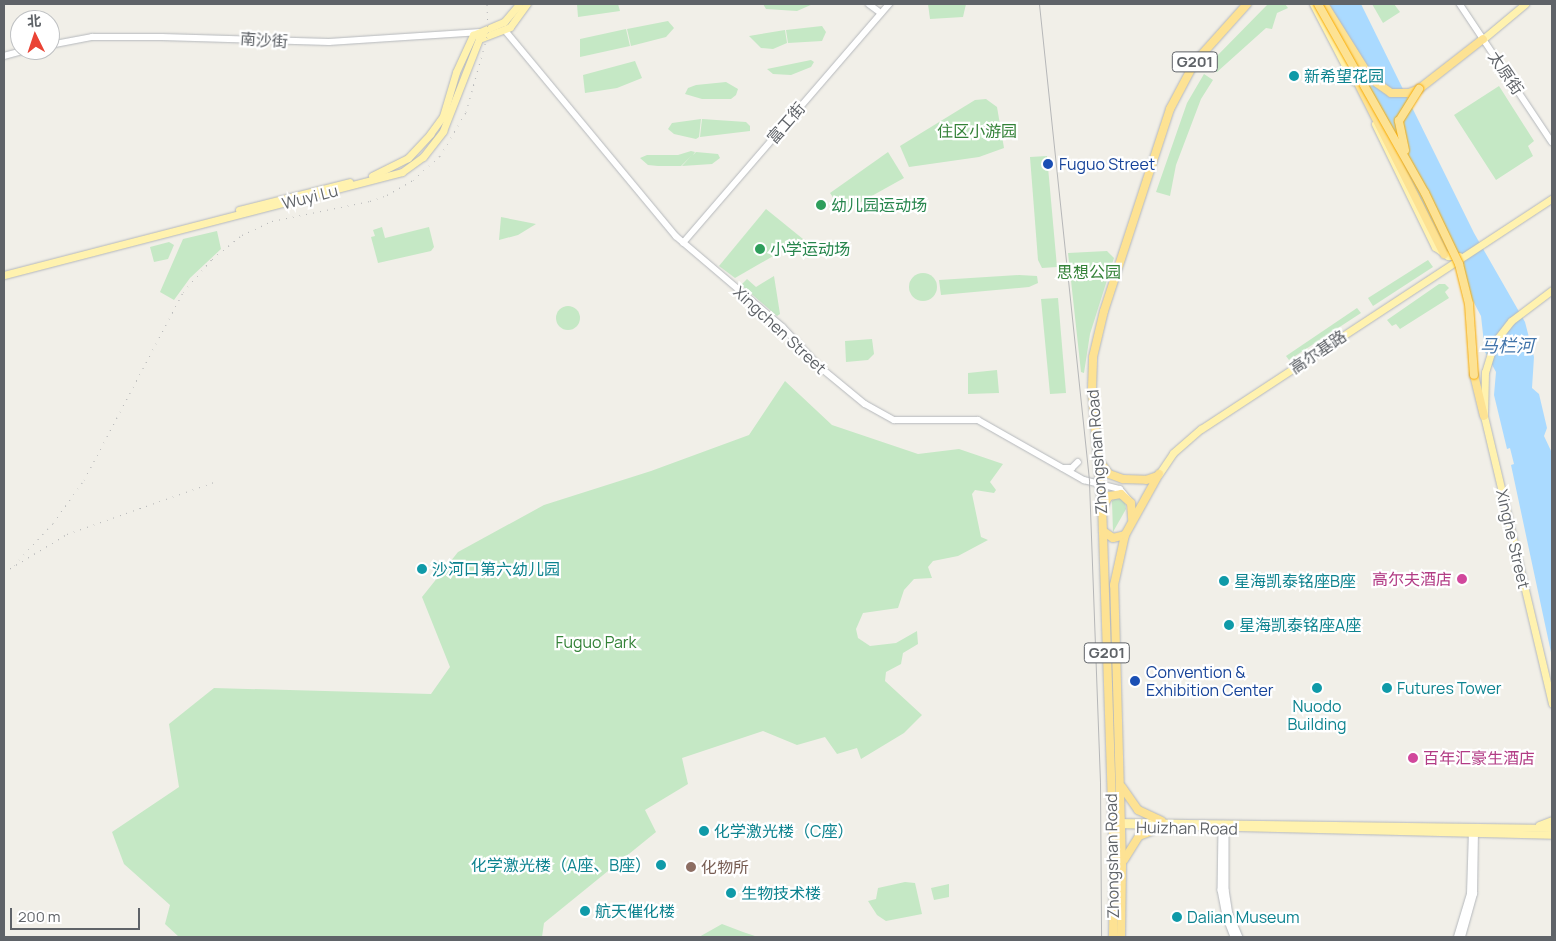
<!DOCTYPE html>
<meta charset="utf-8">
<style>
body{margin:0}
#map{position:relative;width:1556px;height:941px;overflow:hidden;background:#f1efe8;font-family:Manrope,"Noto Sans SC",sans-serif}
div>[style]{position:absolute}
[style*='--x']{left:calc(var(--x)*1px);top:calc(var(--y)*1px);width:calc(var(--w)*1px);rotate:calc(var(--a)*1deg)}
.green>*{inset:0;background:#c5e8c5}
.round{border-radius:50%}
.water>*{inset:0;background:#aadaff}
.roads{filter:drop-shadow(0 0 1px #b5b8bc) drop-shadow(0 0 1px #b5b8bc)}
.minor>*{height:5.5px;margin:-2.75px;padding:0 2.75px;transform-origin:2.75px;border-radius:2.75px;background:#fff}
.major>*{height:7px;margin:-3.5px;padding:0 3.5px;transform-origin:3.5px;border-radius:3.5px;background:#fff2af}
.highway>*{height:8px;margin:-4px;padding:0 4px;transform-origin:4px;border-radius:4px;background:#fde293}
.tram>*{height:1px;margin:-0.5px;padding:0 0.5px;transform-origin:0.5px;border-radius:0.5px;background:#b6b7b8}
.rail>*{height:1px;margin-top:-0.5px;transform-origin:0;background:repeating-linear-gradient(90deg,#b6b7b8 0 1px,transparent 0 7px)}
.bridges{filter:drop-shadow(0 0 1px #f9ab00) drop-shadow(0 0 1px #f9ab00)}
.highway-bridge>*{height:8px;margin:-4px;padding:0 4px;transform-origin:4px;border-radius:4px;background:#fde293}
.dots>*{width:14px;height:14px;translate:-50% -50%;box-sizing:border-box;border:2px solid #fff;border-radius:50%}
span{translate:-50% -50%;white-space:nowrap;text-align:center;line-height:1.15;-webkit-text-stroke:4.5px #fff;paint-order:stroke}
.shield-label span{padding:1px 4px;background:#fff;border:1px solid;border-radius:4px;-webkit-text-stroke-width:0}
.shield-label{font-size:15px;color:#5f6368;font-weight:700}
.street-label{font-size:16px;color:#5f6368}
.culture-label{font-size:16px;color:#0d838f}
.left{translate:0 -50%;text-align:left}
.right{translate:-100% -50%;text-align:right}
.park-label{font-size:16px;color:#348238}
.transit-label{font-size:16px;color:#164399}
.leisure-label{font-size:16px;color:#27864d}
.hotel-label{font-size:16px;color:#b23c85}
.education-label{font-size:16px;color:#785e54}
.water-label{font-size:18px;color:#4174aa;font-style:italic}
.frame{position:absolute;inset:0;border:5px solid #5f6368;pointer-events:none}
.north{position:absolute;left:10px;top:10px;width:50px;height:50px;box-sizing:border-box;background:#fff;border:1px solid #bfc1c3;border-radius:50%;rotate:356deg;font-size:14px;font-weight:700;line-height:20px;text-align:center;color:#5f6368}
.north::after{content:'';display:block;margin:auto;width:18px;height:22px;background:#ea4335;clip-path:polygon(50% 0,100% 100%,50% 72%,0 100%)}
.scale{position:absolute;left:10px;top:908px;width:130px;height:22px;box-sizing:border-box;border:2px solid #5f6368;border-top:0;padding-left:6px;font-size:15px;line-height:18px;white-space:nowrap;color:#5f6368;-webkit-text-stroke:4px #fff;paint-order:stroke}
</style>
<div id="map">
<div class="green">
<div style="clip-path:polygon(577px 4px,618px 4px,620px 11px,578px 17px)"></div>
<div style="clip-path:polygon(763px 4px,813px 4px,797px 11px,766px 9px)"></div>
<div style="clip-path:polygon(928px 4px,966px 4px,963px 17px,930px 19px)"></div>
<div style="clip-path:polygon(1268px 4px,1285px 4px,1288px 8px,1277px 13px,1272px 29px,1266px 28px,1217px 72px,1209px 69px,1214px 59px)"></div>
<div style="clip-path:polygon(1372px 4px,1394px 4px,1400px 12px,1383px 23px)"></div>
<div style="clip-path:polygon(668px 21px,674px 28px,666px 37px,631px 46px,627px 29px)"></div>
<div style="clip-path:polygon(822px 26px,826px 32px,822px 41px,788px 43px,786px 30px)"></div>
<div style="clip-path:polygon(626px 29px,630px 46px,580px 57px,580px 39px)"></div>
<div style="clip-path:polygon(785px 30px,787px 43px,773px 49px,761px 48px,749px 36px)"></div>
<div style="clip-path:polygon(811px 60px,814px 62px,811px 67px,791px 75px,773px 74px,767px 69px)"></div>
<div style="clip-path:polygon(635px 61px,642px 78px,617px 88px,585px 93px,583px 75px)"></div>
<div style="clip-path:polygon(1204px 74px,1213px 80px,1201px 99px,1176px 165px,1170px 196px,1156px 192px,1187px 103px)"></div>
<div style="clip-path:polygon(726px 82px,738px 89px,736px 95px,731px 99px,702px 99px,685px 94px,688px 88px,696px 85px)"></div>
<div style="clip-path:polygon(1499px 86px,1534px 141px,1528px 146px,1533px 156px,1496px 180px,1454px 115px)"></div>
<div style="clip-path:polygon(986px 99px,997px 107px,1004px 148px,979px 157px,909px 167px,900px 146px,975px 100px)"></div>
<div style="clip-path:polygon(701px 119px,699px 137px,696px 139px,674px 134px,668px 129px,672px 123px)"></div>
<div style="clip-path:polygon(702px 119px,746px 122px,750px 126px,750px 131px,700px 137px)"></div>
<div style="clip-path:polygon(691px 151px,695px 152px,693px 155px,696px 152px,718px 154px,720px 158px,712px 164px,682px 166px,691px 156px,681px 166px,658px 166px,648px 165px,640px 158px,647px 155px,678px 155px)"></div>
<div style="clip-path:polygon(888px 152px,904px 178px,843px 212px,830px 193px)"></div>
<div style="clip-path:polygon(1047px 156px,1057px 267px,1042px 268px,1038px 260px,1030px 157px)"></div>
<div style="clip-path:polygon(766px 209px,803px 239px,735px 278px,719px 266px)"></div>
<div style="clip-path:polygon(501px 217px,536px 224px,518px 235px,499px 240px)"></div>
<div style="clip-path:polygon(382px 227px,385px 238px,429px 227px,434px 247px,431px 251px,378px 263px,371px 237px,375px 236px,373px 230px)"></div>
<div style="clip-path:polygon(217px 231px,221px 249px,190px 278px,174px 300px,160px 292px,183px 239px)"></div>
<div style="clip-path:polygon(169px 242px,174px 245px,168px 259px,154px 262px,150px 247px)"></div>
<div style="clip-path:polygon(1107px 251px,1114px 258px,1090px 334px,1084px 373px,1081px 372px,1068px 253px)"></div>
<div style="clip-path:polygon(1428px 260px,1433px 267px,1373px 306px,1368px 298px)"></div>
<div class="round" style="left:909px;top:273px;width:28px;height:28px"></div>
<div style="clip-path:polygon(1019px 275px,1037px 276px,1038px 283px,1029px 287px,941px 295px,939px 280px)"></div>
<div style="clip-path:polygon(774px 276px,780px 314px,777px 316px,741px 285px,747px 279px,756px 287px)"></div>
<div style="clip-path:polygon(1439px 284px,1445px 284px,1449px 288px,1445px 292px,1449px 298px,1400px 329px,1396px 324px,1392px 326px,1387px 320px)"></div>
<div style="clip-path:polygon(1058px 298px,1066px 393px,1050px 394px,1041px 299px)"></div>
<div class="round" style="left:556px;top:306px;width:24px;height:24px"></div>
<div style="clip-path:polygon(1357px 308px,1361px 313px,1289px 360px,1286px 356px)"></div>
<div style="clip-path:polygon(872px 339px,874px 354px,868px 360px,846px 362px,845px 341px)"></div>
<div style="clip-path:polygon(997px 370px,999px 393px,968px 394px,968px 373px)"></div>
<div style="clip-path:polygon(785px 381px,832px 425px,918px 454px,959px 449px,1003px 464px,990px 482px,996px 490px,994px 493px,975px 490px,972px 494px,981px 537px,988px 540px,958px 556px,933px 561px,928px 567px,932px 578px,914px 579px,904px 590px,898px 608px,863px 613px,856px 629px,858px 638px,870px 646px,896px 643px,917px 631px,918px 644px,903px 653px,901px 664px,886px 672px,885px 681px,922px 715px,904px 733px,861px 759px,857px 748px,837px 754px,825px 737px,797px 745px,763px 731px,682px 758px,688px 784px,645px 810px,656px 832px,544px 923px,542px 937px,179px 937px,165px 924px,170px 905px,124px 864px,112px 832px,179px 787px,169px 724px,214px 688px,431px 694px,450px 667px,422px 597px,458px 552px,544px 505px,651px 471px,749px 435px)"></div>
<div style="clip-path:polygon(1118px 496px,1125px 500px,1126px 509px,1113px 532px,1112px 501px)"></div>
<div style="clip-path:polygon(905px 882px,915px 883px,922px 914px,886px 921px,877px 915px,868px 901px,876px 899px,878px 888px)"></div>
<div style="clip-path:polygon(949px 884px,949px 897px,934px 900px,931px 888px)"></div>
<div style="clip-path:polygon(722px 924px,743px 932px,758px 937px,699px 937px)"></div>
</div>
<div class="water">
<div style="clip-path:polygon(1325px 4px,1361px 4px,1474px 233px,1525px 322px,1534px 357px,1532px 388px,1539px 394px,1547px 428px,1544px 436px,1552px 453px,1552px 657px,1511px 465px,1514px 464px,1510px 448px,1507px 449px,1494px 395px,1496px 372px,1485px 352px,1481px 316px,1419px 199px)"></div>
</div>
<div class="roads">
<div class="minor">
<div style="--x:869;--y:4;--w:15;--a:37"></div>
<div style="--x:1460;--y:4;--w:166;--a:56.3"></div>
<div style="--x:505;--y:30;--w:268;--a:50.3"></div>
<div style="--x:676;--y:236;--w:140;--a:40.4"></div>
<div style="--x:783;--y:327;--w:54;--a:47.2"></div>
<div style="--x:820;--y:367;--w:58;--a:39.4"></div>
<div style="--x:865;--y:404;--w:33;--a:29"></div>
<div style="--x:894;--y:420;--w:84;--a:0"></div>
<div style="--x:978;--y:420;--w:122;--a:29.5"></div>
<div style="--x:1084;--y:480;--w:37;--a:14"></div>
<div style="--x:1120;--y:489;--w:17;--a:50"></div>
<div style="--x:50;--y:45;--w:43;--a:-10.8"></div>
<div style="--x:92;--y:37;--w:70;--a:0"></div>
<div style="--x:162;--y:37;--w:167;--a:1.7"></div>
<div style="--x:329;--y:42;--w:152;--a:-3.8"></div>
<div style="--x:4;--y:56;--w:23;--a:-15"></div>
<div style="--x:683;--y:243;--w:316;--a:-49.2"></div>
<div style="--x:1063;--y:468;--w:9;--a:0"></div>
<div style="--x:1072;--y:468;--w:8;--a:-45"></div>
<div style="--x:1224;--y:824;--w:5;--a:112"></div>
<div style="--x:1222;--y:829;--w:61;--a:90.9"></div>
<div style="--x:1221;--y:890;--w:26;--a:79"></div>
<div style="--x:1226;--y:916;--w:22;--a:69"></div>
<div style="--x:1226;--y:824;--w:66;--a:90"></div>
<div style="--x:1226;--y:890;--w:24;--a:81"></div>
<div style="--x:1230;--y:914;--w:25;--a:67"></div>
<div style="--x:1457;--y:937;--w:45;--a:-73.2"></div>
<div style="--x:1470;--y:894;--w:63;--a:-88.2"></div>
<div style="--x:1462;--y:937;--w:45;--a:-74.4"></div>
<div style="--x:1474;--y:894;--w:63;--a:-89.1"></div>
</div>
<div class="major">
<div style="--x:1313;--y:4;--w:87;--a:62.5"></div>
<div style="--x:1483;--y:39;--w:55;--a:-39.8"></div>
<div style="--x:1375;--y:124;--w:137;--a:64"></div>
<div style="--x:1435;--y:247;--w:16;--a:35"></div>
<div style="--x:1448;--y:256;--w:11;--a:0"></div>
<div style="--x:372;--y:176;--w:40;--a:-26.6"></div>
<div style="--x:408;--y:158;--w:33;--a:-47"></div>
<div style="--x:430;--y:134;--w:22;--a:-54"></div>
<div style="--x:443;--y:116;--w:46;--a:-73.5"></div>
<div style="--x:456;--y:72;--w:41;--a:-65.3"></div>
<div style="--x:473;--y:35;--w:34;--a:-23"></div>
<div style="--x:504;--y:22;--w:23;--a:-50"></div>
<div style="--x:239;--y:210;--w:114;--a:-14.2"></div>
<div style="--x:4;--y:275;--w:411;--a:-14.5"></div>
<div style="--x:402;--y:172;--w:26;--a:-36"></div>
<div style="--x:423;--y:157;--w:33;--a:-52"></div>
<div style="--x:443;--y:131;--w:99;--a:-68.6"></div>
<div style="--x:479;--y:39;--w:33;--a:-21"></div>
<div style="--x:510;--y:27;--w:29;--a:-54"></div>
<div style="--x:1552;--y:290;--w:51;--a:142.9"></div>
<div style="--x:1511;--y:321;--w:28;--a:128"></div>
<div style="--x:1494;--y:343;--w:30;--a:107"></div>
<div style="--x:1485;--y:372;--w:44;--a:91.3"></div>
<div style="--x:1484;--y:416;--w:296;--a:76.7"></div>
<div style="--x:1159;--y:474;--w:25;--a:-56"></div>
<div style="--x:1173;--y:453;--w:37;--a:-41"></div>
<div style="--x:1201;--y:429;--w:420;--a:-33.3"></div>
<div style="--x:1115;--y:822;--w:437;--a:0.8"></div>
<div style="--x:1116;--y:824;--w:436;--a:1.4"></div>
<div style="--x:1539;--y:825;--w:14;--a:-21"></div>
</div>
<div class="highway">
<div style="--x:1324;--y:4;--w:89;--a:57.9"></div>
<div style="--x:1371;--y:79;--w:24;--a:35"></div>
<div style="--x:1391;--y:93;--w:18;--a:0"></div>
<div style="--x:1409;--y:93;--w:11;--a:-22"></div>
<div style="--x:1419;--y:89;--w:81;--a:-38"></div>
<div style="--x:1353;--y:73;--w:203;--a:63.3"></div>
<div style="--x:1474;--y:375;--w:42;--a:76.3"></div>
<div style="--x:1100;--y:462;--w:15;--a:53"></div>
<div style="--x:1109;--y:474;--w:15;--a:20"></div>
<div style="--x:1123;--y:479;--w:23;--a:2"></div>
<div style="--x:1146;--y:480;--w:12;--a:-20"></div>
<div style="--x:1102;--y:508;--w:14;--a:-60"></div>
<div style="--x:1109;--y:496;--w:12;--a:-9"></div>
<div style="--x:1121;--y:494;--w:13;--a:42"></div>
<div style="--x:1131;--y:503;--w:16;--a:86"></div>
<div style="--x:1103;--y:531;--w:12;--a:35"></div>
<div style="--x:1113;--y:538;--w:12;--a:-14"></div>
<div style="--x:1122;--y:787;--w:28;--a:55"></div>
<div style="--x:1138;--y:810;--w:26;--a:25"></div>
<div style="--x:1124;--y:860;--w:28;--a:-58"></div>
<div style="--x:1139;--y:836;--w:25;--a:-21"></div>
<div style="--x:1113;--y:937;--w:72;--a:-89.2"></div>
<div style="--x:1114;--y:865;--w:356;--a:-91.9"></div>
<div style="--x:1102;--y:509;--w:120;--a:-94.8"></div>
<div style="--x:1092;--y:389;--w:32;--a:-88"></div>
<div style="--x:1093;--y:357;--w:47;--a:-76.6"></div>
<div style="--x:1104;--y:311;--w:213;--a:-71.9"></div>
<div style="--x:1170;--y:109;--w:53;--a:-62"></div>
<div style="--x:1195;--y:62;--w:78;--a:-48.1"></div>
<div style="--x:1121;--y:937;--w:73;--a:-89.2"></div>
<div style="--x:1122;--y:864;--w:279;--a:-91.6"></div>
<div style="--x:1114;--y:585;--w:51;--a:-77.6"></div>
<div style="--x:1125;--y:535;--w:70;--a:-60.9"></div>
</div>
</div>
<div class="tram">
<div style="--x:1039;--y:4;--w:481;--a:84"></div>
<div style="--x:1089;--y:482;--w:300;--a:87.9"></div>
<div style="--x:1100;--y:782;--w:155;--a:89.6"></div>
</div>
<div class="rail">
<div style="--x:14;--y:565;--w:57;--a:-47.1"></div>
<div style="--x:53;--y:523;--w:53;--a:-54.2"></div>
<div style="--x:84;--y:480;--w:212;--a:-62.2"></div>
<div style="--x:183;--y:292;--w:44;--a:-48.7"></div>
<div style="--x:212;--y:259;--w:38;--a:-39"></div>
<div style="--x:242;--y:235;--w:33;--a:-25"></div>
<div style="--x:272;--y:221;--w:100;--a:-11.5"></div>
<div style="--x:370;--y:201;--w:18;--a:-19"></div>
<div style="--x:387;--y:195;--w:30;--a:-30"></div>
<div style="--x:413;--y:180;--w:36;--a:-42"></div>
<div style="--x:440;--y:156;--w:51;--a:-59.4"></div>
<div style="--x:466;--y:112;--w:82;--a:-74.4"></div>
<div style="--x:488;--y:33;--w:29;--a:-92"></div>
<div style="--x:4;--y:572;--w:74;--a:-31.1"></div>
<div style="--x:67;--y:534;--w:159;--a:-19.5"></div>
</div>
<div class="bridges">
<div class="highway-bridge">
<div style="--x:1318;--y:4;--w:217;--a:60.5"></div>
<div style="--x:1425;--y:193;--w:79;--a:64.4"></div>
<div style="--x:1459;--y:264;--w:41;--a:76"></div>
<div style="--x:1469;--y:304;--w:71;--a:86"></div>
<div style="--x:1405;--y:150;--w:30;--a:-102"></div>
<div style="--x:1399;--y:121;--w:38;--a:-58"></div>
</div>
</div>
<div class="dots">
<div style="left:1294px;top:76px;background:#0f9aa8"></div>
<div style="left:1048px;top:164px;background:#1a4fb4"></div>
<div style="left:821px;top:205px;background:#2e9e5b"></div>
<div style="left:760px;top:249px;background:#2e9e5b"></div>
<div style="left:422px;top:569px;background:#0f9aa8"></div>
<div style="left:1462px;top:579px;background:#d1479c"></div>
<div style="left:1224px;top:581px;background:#0f9aa8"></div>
<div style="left:1229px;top:625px;background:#0f9aa8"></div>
<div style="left:1135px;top:681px;background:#1a4fb4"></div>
<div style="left:1317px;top:688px;background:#0f9aa8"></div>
<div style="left:1387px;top:688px;background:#0f9aa8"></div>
<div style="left:1413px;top:758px;background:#d1479c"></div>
<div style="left:704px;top:831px;background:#0f9aa8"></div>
<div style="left:661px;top:865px;background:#0f9aa8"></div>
<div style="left:691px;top:867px;background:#8d6e63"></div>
<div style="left:731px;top:893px;background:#0f9aa8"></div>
<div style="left:585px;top:911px;background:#0f9aa8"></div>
<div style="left:1177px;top:917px;background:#0f9aa8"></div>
</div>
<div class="shield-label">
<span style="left:1195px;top:62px">G201</span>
<span style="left:1107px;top:653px">G201</span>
</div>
<div class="street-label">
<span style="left:264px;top:40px;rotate:4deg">南沙街</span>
<span style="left:1506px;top:73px;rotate:56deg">太原街</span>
<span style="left:786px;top:123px;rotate:-49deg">富工街</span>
<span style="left:310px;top:197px;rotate:-14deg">Wuyi Lu</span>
<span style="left:780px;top:330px;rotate:43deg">Xingchen Street</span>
<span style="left:1318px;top:352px;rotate:-34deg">高尔基路</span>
<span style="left:1097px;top:452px;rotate:-94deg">Zhongshan Road</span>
<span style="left:1513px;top:539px;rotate:77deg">Xinghe Street</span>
<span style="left:1187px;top:828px;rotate:1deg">Huizhan Road</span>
<span style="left:1112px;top:856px;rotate:-91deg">Zhongshan Road</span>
</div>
<div class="culture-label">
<span class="left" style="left:1304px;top:76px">新希望花园</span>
<span class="left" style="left:432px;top:569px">沙河口第六幼儿园</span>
<span class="left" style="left:1234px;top:581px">星海凯泰铭座B座</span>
<span class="left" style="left:1239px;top:625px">星海凯泰铭座A座</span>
<span class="left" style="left:1397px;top:688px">Futures Tower</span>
<span style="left:1317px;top:715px">Nuodo<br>Building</span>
<span class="left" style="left:714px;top:831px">化学激光楼（C座）</span>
<span class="right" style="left:651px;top:865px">化学激光楼（A座、B座）</span>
<span class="left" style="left:741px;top:893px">生物技术楼</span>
<span class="left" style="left:595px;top:911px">航天催化楼</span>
<span class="left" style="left:1187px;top:917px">Dalian Museum</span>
</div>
<div class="park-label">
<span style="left:977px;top:131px">住区小游园</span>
<span style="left:1089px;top:272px">思想公园</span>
<span style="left:596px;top:642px">Fuguo Park</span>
</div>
<div class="transit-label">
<span class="left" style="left:1059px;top:164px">Fuguo Street</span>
<span class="left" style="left:1146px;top:681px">Convention &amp;<br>Exhibition Center</span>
</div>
<div class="leisure-label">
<span class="left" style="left:831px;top:205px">幼儿园运动场</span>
<span class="left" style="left:770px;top:249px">小学运动场</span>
</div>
<div class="hotel-label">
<span class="right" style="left:1452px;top:579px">高尔夫酒店</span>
<span class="left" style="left:1423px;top:758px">百年汇豪生酒店</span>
</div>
<div class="education-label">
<span class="left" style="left:701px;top:867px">化物所</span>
</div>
<div class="water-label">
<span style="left:1507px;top:345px">马栏河</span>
</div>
<div class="frame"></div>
<div class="north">北</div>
<div class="scale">200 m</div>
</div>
